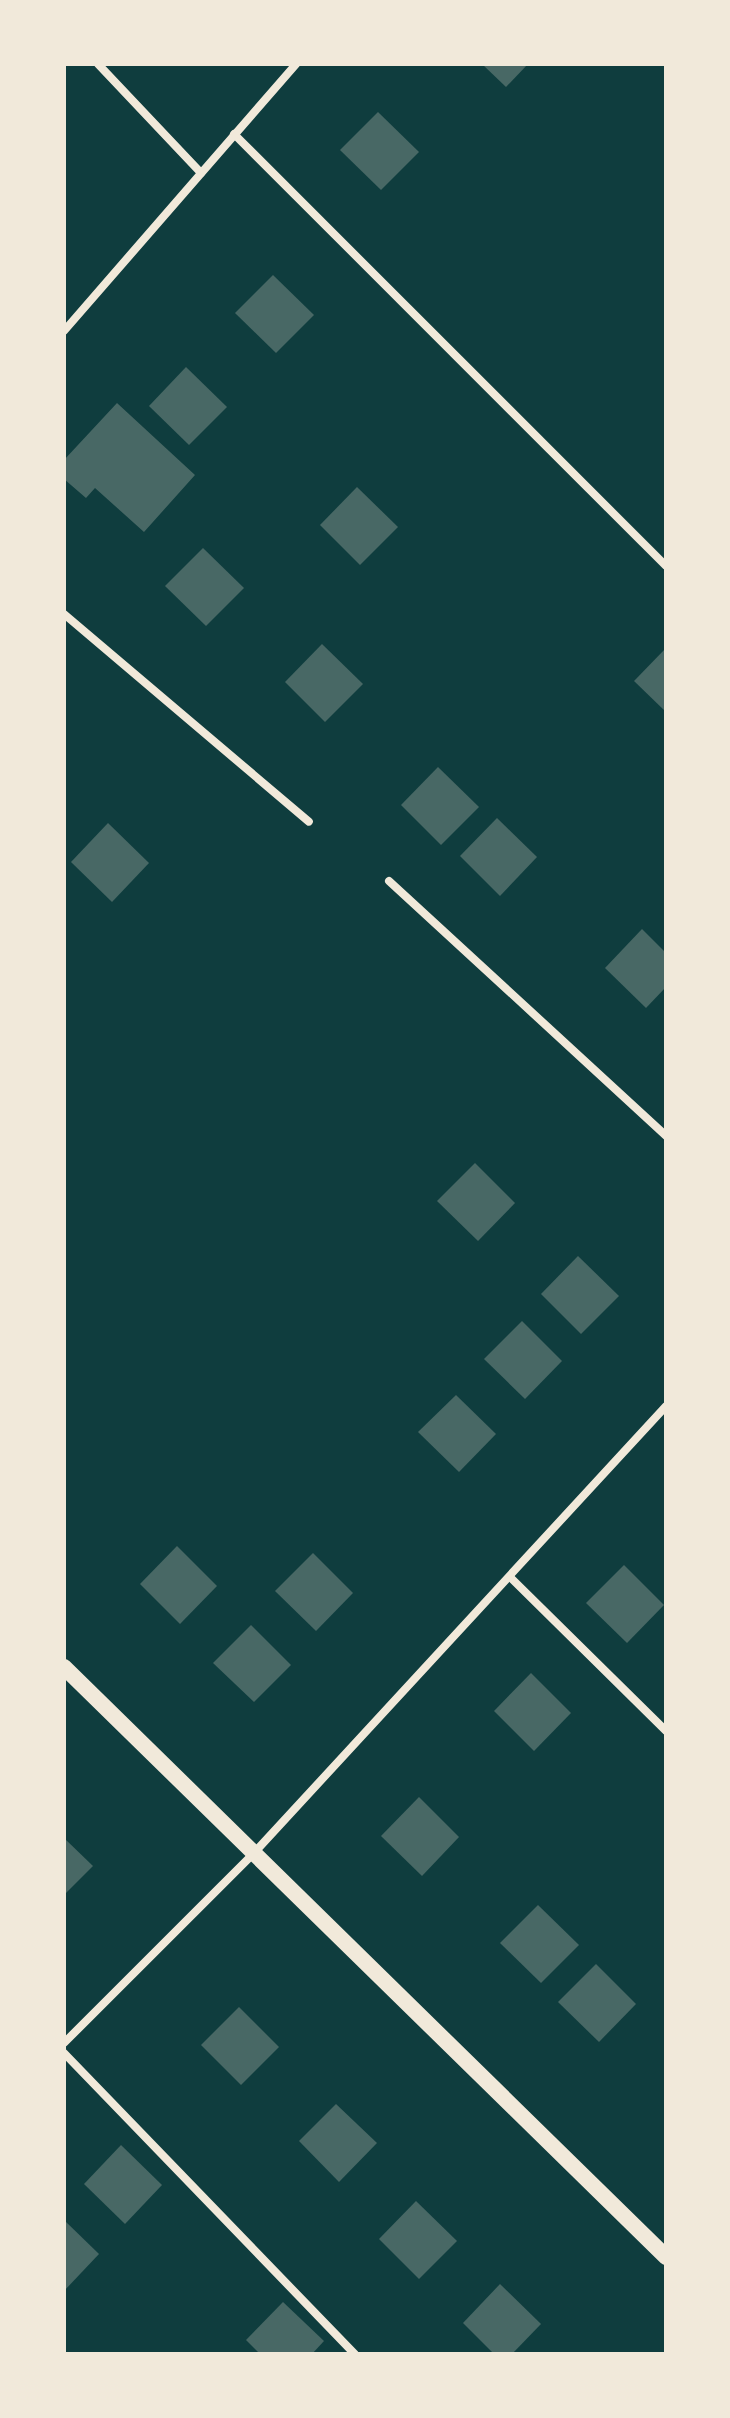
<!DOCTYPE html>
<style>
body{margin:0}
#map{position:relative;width:730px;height:2418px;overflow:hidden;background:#0f3d3e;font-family:"PT Serif",serif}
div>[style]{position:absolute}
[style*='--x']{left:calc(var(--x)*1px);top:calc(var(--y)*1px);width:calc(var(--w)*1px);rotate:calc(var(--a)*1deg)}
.building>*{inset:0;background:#486865}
.minor>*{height:8px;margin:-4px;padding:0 4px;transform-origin:4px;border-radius:4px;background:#f1e9da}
.secondary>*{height:16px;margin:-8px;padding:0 8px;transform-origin:8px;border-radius:8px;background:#f1e9da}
span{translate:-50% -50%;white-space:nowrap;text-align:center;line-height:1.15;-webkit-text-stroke:6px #f1e9da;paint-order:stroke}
.frame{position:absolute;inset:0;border:66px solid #f1e9da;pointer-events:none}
</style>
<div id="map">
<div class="building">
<div style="clip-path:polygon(482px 64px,528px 64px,506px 87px)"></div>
<div style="clip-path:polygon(378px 112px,419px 152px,381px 190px,340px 150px)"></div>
<div style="clip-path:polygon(273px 275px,314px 315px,276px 353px,235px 313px)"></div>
<div style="clip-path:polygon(186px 367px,227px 407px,189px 445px,149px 406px)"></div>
<div style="clip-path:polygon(117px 403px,195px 475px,144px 532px,95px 488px,86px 498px,64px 479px,64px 460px)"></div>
<div style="clip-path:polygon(357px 487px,398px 527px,360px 565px,320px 525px)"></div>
<div style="clip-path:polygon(203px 548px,244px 588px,206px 626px,165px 586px)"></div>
<div style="clip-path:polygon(322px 644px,363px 684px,325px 722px,285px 682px)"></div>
<div style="clip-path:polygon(666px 648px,666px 712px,634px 681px)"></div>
<div style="clip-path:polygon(438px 767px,479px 807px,441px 845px,401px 805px)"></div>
<div style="clip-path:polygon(497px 818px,537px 857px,500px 896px,460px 856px)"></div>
<div style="clip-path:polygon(108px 823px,149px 863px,112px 902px,71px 862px)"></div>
<div style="clip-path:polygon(642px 929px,666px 953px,666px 987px,646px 1008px,605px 968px)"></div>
<div style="clip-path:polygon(475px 1163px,515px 1203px,478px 1241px,437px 1201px)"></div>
<div style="clip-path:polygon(578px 1256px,619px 1296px,581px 1334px,541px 1294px)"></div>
<div style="clip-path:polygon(522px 1321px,562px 1361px,525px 1399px,484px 1359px)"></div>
<div style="clip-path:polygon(456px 1395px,496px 1434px,459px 1472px,418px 1432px)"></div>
<div style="clip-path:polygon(177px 1546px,217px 1586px,180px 1624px,140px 1584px)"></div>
<div style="clip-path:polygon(313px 1553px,353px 1593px,316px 1631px,275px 1591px)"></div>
<div style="clip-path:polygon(624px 1565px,664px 1605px,627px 1643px,586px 1603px)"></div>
<div style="clip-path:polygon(251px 1625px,291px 1665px,254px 1702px,213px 1663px)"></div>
<div style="clip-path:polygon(531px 1673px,571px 1713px,534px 1751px,494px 1711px)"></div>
<div style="clip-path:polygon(419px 1797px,459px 1837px,422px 1876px,381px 1836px)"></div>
<div style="clip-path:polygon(64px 1838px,93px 1866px,64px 1895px)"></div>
<div style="clip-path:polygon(538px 1905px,579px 1945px,541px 1983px,500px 1943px)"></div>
<div style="clip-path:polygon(596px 1964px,636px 2004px,599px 2042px,558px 2002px)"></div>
<div style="clip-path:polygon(239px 2007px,279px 2047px,241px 2085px,201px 2045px)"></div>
<div style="clip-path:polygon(336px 2104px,377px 2143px,339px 2182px,299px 2141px)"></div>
<div style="clip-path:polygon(121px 2145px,162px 2185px,125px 2224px,84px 2184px)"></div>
<div style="clip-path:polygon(416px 2201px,457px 2241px,419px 2279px,379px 2239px)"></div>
<div style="clip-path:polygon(64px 2220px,99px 2254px,64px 2291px)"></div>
<div style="clip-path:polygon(500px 2284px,541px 2324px,512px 2354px,494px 2354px,463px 2323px)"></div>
<div style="clip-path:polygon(283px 2302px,324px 2341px,312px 2354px,260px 2354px,246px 2340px)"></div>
</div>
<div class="minor">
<div style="--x:98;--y:64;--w:150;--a:46.6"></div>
<div style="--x:234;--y:134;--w:611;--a:45"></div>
<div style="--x:64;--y:331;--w:354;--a:-49"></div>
<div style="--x:64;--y:614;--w:321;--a:40.3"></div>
<div style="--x:389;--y:881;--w:377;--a:42.6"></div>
<div style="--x:511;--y:1578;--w:218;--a:44.6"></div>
<div style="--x:64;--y:2043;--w:269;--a:-45"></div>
<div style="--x:254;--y:1853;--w:608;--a:-47.33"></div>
<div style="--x:64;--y:2053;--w:419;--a:46"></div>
</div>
<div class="secondary">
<div style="--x:64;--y:1667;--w:843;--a:44.42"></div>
</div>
<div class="frame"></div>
</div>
